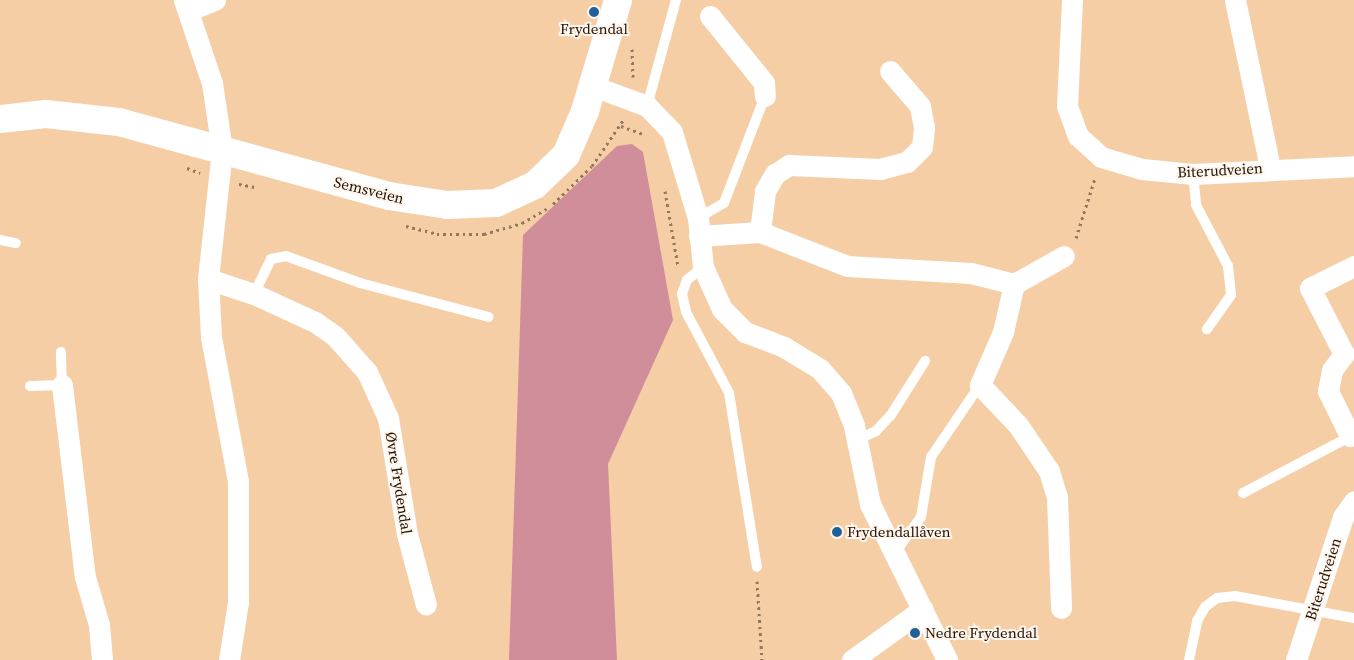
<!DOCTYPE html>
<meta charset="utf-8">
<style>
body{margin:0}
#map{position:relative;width:1354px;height:660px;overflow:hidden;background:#f6cea5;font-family:"Source Serif 4",serif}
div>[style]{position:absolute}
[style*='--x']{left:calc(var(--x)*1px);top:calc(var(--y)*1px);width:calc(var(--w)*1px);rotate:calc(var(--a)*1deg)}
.forest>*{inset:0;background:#d08d9a}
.path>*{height:3px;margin-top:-1.5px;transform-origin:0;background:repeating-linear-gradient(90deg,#93775a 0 2.5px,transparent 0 6.5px)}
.lane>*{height:10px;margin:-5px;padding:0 5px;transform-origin:5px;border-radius:5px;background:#fff}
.street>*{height:21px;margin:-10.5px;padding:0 10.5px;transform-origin:10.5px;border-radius:10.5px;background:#fff}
.secondary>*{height:28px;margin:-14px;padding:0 14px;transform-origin:14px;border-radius:14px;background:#fff}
.dots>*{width:14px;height:14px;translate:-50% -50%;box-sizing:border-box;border:2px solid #fef5ed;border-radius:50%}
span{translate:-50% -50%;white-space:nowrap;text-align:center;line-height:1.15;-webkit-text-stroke:4px #fef5ed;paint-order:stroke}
.poi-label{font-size:15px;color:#221405}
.left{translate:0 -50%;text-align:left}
.street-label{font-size:15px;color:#221405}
</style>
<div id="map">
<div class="forest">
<div style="clip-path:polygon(632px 144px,643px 152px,673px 320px,608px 464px,617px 660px,509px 660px,523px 235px,617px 146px)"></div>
</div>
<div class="path">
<div style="--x:632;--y:49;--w:28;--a:88"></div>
<div style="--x:621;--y:126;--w:23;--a:20"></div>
<div style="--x:187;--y:168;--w:14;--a:21"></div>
<div style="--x:239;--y:184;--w:16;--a:11"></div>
<div style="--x:665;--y:191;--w:76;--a:80.2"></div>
<div style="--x:553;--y:204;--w:54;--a:-44.3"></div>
<div style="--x:592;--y:166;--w:57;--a:-55.8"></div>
<div style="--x:406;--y:226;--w:32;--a:14"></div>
<div style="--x:437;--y:234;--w:47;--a:0"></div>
<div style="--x:484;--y:234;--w:40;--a:-16"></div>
<div style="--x:522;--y:223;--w:30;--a:-30"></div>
<div style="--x:1076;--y:238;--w:63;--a:-72.4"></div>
<div style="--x:757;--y:581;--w:79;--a:86.4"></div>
</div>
<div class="lane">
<div style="--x:647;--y:106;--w:110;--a:-74.7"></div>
<div style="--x:1193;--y:174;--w:31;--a:84"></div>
<div style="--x:1196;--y:205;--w:69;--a:62.3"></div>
<div style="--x:1228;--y:266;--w:29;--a:84"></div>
<div style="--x:1231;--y:295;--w:42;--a:125.2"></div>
<div style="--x:698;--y:218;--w:30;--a:-30"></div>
<div style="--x:724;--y:203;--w:115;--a:-69"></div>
<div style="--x:0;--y:240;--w:16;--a:11"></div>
<div style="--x:703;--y:267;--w:21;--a:141"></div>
<div style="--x:687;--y:280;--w:15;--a:110"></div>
<div style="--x:682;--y:294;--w:18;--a:77"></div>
<div style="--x:686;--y:312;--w:92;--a:62"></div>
<div style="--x:729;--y:393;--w:176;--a:80.9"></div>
<div style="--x:254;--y:294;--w:39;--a:-64"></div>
<div style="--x:271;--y:259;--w:15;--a:-11"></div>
<div style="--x:286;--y:256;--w:79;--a:20"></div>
<div style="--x:360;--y:283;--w:133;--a:14.8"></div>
<div style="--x:30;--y:386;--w:32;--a:-2"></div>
<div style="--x:62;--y:385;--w:33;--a:-92"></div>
<div style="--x:857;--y:440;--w:21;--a:-25"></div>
<div style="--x:876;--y:431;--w:22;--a:-47"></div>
<div style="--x:891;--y:415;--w:64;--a:-57.8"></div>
<div style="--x:1243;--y:493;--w:124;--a:-27.8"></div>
<div style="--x:894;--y:554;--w:46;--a:-53.9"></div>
<div style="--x:921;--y:517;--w:61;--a:-80.5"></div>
<div style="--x:931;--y:457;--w:87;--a:-55.8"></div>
<div style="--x:1189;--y:660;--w:40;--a:-78"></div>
<div style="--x:1197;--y:621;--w:16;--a:-60"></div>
<div style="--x:1205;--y:607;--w:15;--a:-37"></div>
<div style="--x:1217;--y:598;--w:18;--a:-6"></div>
<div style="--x:1235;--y:596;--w:121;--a:10.5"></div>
</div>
<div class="street">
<div style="--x:184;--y:0;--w:88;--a:71.4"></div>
<div style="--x:212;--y:83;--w:68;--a:81.5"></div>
<div style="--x:222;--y:150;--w:130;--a:96.2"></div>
<div style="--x:208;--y:279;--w:58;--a:87"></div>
<div style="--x:211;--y:337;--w:147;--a:79.4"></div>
<div style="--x:238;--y:481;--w:121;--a:90"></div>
<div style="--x:238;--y:602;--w:59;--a:98.8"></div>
<div style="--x:1072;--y:0;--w:106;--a:92.7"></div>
<div style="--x:1067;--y:106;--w:32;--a:70"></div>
<div style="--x:1078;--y:136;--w:31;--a:42"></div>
<div style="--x:1101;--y:157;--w:43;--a:16.3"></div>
<div style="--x:1142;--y:169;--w:51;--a:5.6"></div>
<div style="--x:1193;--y:174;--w:161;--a:-2.8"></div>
<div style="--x:1235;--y:0;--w:172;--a:78.2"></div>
<div style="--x:190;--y:10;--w:27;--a:-22"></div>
<div style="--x:710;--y:16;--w:86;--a:51.1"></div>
<div style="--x:764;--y:83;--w:13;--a:86"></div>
<div style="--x:593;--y:86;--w:58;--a:20.3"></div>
<div style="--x:647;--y:106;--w:36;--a:46"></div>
<div style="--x:672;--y:132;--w:90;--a:73.2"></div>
<div style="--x:698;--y:218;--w:49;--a:84.2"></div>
<div style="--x:703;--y:267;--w:46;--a:65.7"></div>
<div style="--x:722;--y:309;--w:33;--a:45"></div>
<div style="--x:745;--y:332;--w:42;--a:21"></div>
<div style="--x:784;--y:347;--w:42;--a:31.4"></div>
<div style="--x:820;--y:369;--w:32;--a:49"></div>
<div style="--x:841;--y:393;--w:35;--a:68"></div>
<div style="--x:854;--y:426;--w:80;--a:78.4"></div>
<div style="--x:870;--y:504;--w:174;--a:63.7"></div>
<div style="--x:760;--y:232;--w:41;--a:-83"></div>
<div style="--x:765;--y:191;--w:20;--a:-60"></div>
<div style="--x:775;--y:174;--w:17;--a:-33"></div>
<div style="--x:789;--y:165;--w:91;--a:2.5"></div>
<div style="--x:880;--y:169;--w:28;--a:-15"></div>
<div style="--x:907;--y:162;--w:21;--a:-45"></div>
<div style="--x:922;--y:147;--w:20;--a:-84"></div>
<div style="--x:924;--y:127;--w:21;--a:-101"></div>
<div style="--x:920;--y:106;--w:46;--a:-130.6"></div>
<div style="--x:699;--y:236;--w:61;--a:-3.8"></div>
<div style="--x:760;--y:232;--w:93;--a:21.3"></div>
<div style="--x:847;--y:266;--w:124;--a:3.2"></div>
<div style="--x:971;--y:273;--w:44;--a:14.3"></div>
<div style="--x:1014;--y:284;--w:57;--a:-29.2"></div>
<div style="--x:208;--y:279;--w:48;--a:18.1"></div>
<div style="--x:254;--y:294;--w:67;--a:24.7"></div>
<div style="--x:315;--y:322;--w:24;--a:35"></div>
<div style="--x:335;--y:336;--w:48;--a:48.4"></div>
<div style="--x:367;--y:372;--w:51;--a:65.5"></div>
<div style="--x:388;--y:418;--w:118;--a:80.7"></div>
<div style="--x:407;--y:534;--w:73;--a:75"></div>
<div style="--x:1014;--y:284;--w:49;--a:102.9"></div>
<div style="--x:1003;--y:332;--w:58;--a:113.5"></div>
<div style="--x:980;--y:385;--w:55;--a:46.5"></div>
<div style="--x:1018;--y:425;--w:55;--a:56"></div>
<div style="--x:1049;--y:471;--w:27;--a:73"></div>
<div style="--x:1057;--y:497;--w:111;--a:87.9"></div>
<div style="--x:62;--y:385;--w:193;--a:83.2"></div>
<div style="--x:85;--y:577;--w:50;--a:73.7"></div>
<div style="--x:99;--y:625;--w:35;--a:85"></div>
<div style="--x:1350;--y:436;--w:50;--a:-116.1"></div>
<div style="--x:1328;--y:391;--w:21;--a:-79"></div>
<div style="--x:1332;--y:370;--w:20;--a:-53"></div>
<div style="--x:1344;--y:354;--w:74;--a:-117.3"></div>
<div style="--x:1310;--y:288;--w:49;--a:-26.6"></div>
<div style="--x:852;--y:660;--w:87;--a:-35.7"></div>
<div style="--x:1296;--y:660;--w:151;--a:-71.8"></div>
<div style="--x:1343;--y:517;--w:19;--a:-55"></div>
</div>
<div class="secondary">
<div style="--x:0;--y:119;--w:46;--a:-6.2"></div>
<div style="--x:46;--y:114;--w:73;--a:6.3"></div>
<div style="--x:119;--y:122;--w:280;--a:15.3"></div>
<div style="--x:389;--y:196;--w:59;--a:8.8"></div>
<div style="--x:447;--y:205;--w:49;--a:-2.3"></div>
<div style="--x:496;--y:203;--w:43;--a:-24.8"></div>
<div style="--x:535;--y:185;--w:43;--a:-44.1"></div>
<div style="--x:566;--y:155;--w:48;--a:-66.6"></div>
<div style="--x:585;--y:111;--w:116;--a:-73.4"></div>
</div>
<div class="dots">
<div style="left:594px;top:12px;background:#1e6297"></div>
<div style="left:837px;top:532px;background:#1e6297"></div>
<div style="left:915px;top:633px;background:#1e6297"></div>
</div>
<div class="poi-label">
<span style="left:594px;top:29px">Frydendal</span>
<span class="left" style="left:847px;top:532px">Frydendallåven</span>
<span class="left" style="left:925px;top:633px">Nedre Frydendal</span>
</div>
<div class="street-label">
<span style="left:1220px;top:170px;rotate:-3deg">Biterudveien</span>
<span style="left:369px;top:190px;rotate:14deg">Semsveien</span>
<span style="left:399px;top:483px;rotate:81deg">Øvre Frydendal</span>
<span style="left:1323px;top:579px;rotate:-72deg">Biterudveien</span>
</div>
</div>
